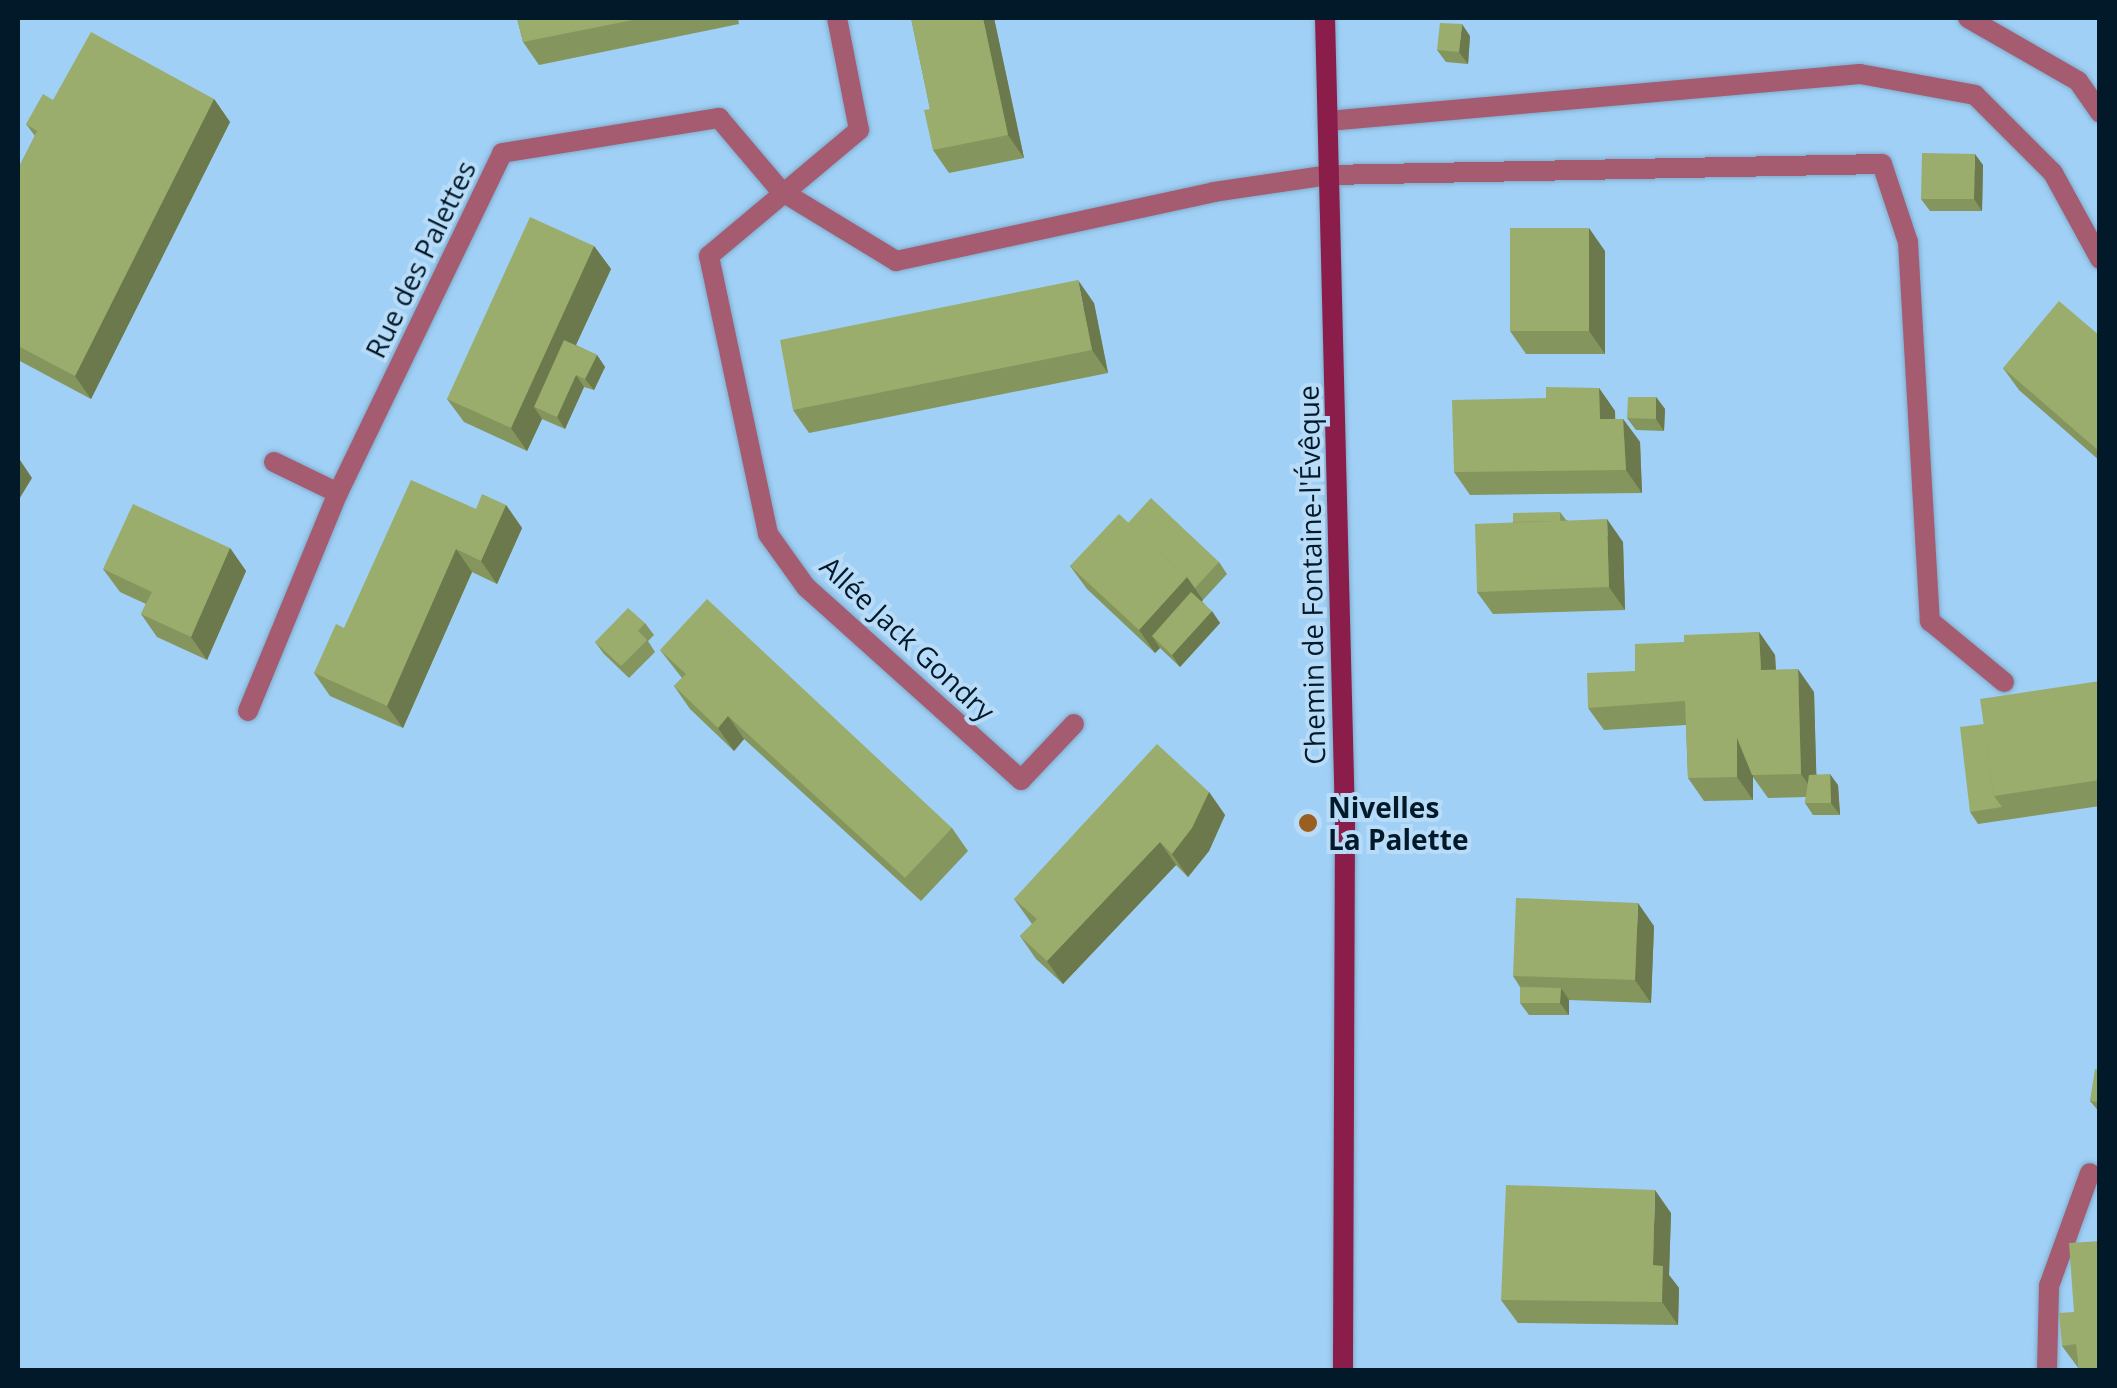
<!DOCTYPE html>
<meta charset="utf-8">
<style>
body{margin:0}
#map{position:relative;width:2117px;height:1388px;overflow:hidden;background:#a0d0f5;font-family:"Open Sans",sans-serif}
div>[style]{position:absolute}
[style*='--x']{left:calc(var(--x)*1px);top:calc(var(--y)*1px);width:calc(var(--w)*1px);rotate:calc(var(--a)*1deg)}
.roads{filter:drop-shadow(0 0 2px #80abcc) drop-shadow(0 0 2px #80abcc)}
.lane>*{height:20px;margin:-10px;padding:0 10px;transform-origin:10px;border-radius:10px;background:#a55c71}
.street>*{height:20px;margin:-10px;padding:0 10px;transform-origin:10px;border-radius:10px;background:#a55c71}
.secondary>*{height:20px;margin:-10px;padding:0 10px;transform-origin:10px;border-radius:10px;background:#8a1d49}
.wall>*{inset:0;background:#84955d}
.shaded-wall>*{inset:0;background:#6c794c}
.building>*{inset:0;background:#9aad6c}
.dots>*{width:28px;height:28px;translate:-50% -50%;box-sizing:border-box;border:5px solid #b8dcf8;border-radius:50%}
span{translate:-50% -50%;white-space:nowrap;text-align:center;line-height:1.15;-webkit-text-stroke:8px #b8dcf8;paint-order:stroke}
.street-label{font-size:28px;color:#02192a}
.poi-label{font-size:28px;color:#02192a;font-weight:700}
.left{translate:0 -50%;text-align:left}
.frame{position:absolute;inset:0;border:20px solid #02192a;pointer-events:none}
</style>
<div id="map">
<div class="roads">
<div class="lane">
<div style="--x:1968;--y:18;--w:127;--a:29.8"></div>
<div style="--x:2078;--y:81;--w:39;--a:55"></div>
<div style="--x:1328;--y:121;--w:534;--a:-5.05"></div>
<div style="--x:1860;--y:74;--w:117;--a:10.3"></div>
<div style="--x:1975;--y:95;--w:110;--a:45"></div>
<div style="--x:2053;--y:173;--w:98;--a:61.3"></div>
<div style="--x:1329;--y:175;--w:553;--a:-1.14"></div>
<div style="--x:1882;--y:164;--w:82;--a:71.6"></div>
<div style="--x:1908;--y:242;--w:380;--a:86.7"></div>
<div style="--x:1930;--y:621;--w:96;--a:39.5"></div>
<div style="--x:2047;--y:1370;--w:84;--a:-88.6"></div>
<div style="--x:2049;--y:1286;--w:120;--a:-70.1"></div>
</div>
<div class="street">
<div style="--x:837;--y:18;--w:114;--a:78.9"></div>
<div style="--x:859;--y:130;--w:196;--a:140"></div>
<div style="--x:709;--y:256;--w:284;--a:78"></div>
<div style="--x:768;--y:534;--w:65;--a:54.4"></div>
<div style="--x:806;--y:587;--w:289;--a:41.9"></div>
<div style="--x:1021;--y:780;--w:77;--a:-46.6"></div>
<div style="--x:274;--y:462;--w:71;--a:25.8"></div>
<div style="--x:248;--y:711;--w:236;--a:-67.6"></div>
<div style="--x:338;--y:493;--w:377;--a:-64.2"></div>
<div style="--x:502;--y:153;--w:220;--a:-9.2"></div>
<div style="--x:719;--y:118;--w:96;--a:49.7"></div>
<div style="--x:781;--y:191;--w:135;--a:31.3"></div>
<div style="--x:896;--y:261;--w:325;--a:-12.2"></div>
<div style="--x:1214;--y:192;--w:116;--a:-8.4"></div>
</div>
<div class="secondary">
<div style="--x:1325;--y:18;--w:800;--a:88.57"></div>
<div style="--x:1345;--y:818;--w:552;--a:90.21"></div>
</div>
</div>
<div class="wall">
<div style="clip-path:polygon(517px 18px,738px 18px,739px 24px,539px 65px,523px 42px)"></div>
<div style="clip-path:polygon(911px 18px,994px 18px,1024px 158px,949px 173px,933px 150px,930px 109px)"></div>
<div style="clip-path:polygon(1470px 36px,1468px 64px,1446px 62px,1437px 50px)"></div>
<div style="clip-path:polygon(214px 99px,230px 122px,91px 399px,18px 360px,18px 169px,35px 136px,26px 124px,53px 100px)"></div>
<div style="clip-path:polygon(1983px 165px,1982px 211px,1930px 211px,1921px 199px)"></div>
<div style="clip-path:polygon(594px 246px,611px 269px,576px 345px,597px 355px,605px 367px,594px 390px,584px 387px,565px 429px,542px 419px,527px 451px,464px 422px,447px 399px)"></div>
<div style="clip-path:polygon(1605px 251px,1605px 354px,1526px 354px,1510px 331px)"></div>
<div style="clip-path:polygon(1094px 303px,1108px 373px,809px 433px,793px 410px)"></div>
<div style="clip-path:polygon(2100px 336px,2100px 461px,2019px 390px,2003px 368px)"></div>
<div style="clip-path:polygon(1599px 388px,1615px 411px,1615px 419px,1623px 419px,1640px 442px,1642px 493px,1470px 495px,1454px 472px,1546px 398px)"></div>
<div style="clip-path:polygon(1656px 397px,1665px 409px,1664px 431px,1636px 430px,1627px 418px)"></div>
<div style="clip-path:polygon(506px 505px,522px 528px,497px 584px,472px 572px,403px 728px,330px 696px,314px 673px,344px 628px,476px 509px)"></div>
<div style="clip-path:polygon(1560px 512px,1566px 520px,1623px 542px,1625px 610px,1493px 614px,1477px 592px,1513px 522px)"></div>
<div style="clip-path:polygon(1128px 523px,1219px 562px,1227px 574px,1202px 601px,1220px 623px,1180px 667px,1160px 648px,1155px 653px,1087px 589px,1070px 566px)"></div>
<div style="clip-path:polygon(230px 548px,246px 571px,207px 660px,157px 637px,141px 614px,146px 604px,120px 592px,103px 569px)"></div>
<div style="clip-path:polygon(645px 623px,654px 635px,648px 641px,655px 652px,629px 678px,604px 654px,595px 642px)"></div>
<div style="clip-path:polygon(1759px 632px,1775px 655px,1776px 670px,1814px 692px,1816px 774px,1838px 785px,1840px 815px,1813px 815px,1805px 803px,1806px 797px,1768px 798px,1753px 777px,1753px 800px,1704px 801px,1688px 778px,1686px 725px,1604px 730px,1588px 708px,1635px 671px,1684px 642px)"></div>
<div style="clip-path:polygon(660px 650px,952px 828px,968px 851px,921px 901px,744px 739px,734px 751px,690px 709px,674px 686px,682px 678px)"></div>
<div style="clip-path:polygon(2100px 681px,2100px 806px,1978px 824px,1970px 812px,1984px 724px)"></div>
<div style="clip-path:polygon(1209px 792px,1225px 815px,1209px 851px,1188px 877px,1176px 865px,1063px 984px,1036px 959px,1020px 936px,1032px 924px,1014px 899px)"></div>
<div style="clip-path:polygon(1654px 926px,1651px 1003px,1569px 1000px,1569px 1015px,1529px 1015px,1520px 1003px,1520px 987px,1513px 976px)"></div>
<div style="clip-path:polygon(2100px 1070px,2100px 1113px,2090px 1101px)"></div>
<div style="clip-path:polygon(1671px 1213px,1669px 1275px,1679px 1288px,1678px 1325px,1518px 1323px,1501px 1300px)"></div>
<div style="clip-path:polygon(2074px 1312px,2079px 1369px,2062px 1346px)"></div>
</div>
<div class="shaded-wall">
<div style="clip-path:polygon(983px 18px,994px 18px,1024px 158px,1008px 135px)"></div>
<div style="clip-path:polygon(1462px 24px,1470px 36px,1468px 64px,1459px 52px)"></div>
<div style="clip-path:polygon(214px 99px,230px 122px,91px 399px,75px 376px)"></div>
<div style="clip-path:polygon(1975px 154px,1983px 165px,1982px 211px,1974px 199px)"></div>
<div style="clip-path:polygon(1589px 228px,1605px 251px,1605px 354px,1589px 331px)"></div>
<div style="clip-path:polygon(594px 246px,611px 269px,545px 412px,534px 407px,542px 419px,527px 451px,511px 428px)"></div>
<div style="clip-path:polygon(1078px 280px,1094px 303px,1108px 373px,1092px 350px)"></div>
<div style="clip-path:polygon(597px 355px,605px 367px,594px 390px,585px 379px)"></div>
<div style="clip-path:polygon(576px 375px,584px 387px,565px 429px,557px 417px)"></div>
<div style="clip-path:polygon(1599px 388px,1615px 411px,1616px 442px,1600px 419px)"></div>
<div style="clip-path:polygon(1656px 397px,1665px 409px,1664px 431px,1656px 419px)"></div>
<div style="clip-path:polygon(1623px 419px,1640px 442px,1642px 493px,1626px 470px)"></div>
<div style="clip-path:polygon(18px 457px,32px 478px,18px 501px)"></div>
<div style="clip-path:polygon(506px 505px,522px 528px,497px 584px,481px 561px)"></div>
<div style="clip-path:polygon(1607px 519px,1623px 542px,1625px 610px,1609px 587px)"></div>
<div style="clip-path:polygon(230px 548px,246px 571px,207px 660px,191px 637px)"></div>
<div style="clip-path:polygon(456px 549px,472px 572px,403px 728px,387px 706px)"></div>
<div style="clip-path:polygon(1187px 577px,1203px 600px,1162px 645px,1152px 636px,1160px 648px,1155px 653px,1139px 630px)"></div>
<div style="clip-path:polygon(1212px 611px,1220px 623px,1180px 667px,1172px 655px)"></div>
<div style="clip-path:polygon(1759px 632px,1775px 655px,1777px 693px,1761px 670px)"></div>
<div style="clip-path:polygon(1798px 669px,1814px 692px,1817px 797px,1801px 774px)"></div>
<div style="clip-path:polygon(728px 716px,744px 739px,734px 751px,718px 728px)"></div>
<div style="clip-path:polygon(1737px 738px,1753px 761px,1753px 800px,1737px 777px)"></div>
<div style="clip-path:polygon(1830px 774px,1838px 785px,1840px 815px,1831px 803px)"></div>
<div style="clip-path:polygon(1209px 792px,1225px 815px,1209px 851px,1188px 877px,1172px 854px)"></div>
<div style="clip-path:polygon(1160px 842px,1176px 865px,1063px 984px,1047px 961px)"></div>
<div style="clip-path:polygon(1638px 903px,1654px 926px,1651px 1003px,1635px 980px)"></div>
<div style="clip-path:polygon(1561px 988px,1569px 1000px,1569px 1015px,1560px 1003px)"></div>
<div style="clip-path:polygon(1655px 1190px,1671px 1213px,1669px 1275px,1679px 1288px,1678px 1325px,1662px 1302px,1653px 1265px)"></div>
</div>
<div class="building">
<div style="clip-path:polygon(517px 18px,643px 18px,523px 42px)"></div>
<div style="clip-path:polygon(911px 18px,983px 18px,1008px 135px,933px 150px,924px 110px,930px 109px)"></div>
<div style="clip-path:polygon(1440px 23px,1462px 24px,1459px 52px,1437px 50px)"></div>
<div style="clip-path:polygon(91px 32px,214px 99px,75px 376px,18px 346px,18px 169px,37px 131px,26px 124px,43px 94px,53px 100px)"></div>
<div style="clip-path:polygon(1922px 153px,1975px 154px,1974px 199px,1921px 199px)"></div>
<div style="clip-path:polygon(530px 217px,594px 246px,511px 428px,447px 399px)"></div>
<div style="clip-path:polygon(1510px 228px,1589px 228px,1589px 331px,1510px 331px)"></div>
<div style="clip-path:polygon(1078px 280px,1092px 350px,793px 410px,780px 340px)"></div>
<div style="clip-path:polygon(2059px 301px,2100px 336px,2100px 452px,2003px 368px)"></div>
<div style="clip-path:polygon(564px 340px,597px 355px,585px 379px,576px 375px,557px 417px,534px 407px)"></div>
<div style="clip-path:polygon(1546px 387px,1599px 388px,1600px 419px,1623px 419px,1626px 470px,1454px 472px,1452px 400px,1546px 398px)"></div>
<div style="clip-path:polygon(1628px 397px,1656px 397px,1656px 419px,1627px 418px)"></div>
<div style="clip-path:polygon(411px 480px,476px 509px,482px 494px,506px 505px,481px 561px,456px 549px,387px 706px,314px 673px,336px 624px,344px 628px)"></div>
<div style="clip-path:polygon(1151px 498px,1219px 562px,1195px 588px,1187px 577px,1128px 523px)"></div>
<div style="clip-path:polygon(133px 504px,230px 548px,191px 637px,141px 614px,152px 592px,103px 569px)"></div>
<div style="clip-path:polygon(1560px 512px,1560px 521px,1513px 522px,1513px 513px)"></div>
<div style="clip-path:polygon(1119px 514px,1187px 577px,1139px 630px,1070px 566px)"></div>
<div style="clip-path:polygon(1607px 519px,1609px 587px,1477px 592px,1475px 524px)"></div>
<div style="clip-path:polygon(1191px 592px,1212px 611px,1172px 655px,1152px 636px)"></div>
<div style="clip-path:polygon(707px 599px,952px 828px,905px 878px,728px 716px,718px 728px,674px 686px,686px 674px,660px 650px)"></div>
<div style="clip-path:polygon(628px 608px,645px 623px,638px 631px,647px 640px,621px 666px,595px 642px)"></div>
<div style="clip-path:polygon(1759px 632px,1761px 670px,1798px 669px,1801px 774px,1752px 775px,1737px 738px,1737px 777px,1688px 778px,1685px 701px,1588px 708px,1587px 673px,1635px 671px,1635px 644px,1684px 642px,1684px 635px)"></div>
<div style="clip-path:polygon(2100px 681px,2100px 780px,1994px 796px,1980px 699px)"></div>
<div style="clip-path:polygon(1984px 724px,1994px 796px,2002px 807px,1970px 812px,1960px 727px)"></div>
<div style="clip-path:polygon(1157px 744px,1209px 792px,1192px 828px,1172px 854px,1160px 842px,1047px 961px,1020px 936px,1037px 919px,1014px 899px)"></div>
<div style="clip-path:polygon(1830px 774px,1831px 803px,1805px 803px,1809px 775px)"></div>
<div style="clip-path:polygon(1516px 898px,1638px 903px,1635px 980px,1513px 976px)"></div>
<div style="clip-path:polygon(1520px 987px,1561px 988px,1560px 1003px,1520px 1003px)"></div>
<div style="clip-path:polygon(2095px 1069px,2100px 1070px,2100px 1102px,2090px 1101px)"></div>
<div style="clip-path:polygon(1506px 1185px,1655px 1190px,1653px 1265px,1663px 1266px,1662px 1302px,1501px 1300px)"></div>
<div style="clip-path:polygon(2100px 1241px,2100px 1370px,2079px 1370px,2076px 1344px,2062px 1346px,2059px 1313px,2074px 1312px,2069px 1243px)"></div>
</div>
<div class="dots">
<div style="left:1308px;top:823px;background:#9a5e20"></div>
</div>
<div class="street-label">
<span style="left:420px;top:259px;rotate:-64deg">Rue des Palettes</span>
<span style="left:1311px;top:575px;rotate:-91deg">Chemin de Fontaine-l'Évêque</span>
<span style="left:908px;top:638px;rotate:43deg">Allée Jack Gondry</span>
</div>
<div class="poi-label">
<span class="left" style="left:1328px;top:823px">Nivelles<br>La Palette</span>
</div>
<div class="frame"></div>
</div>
